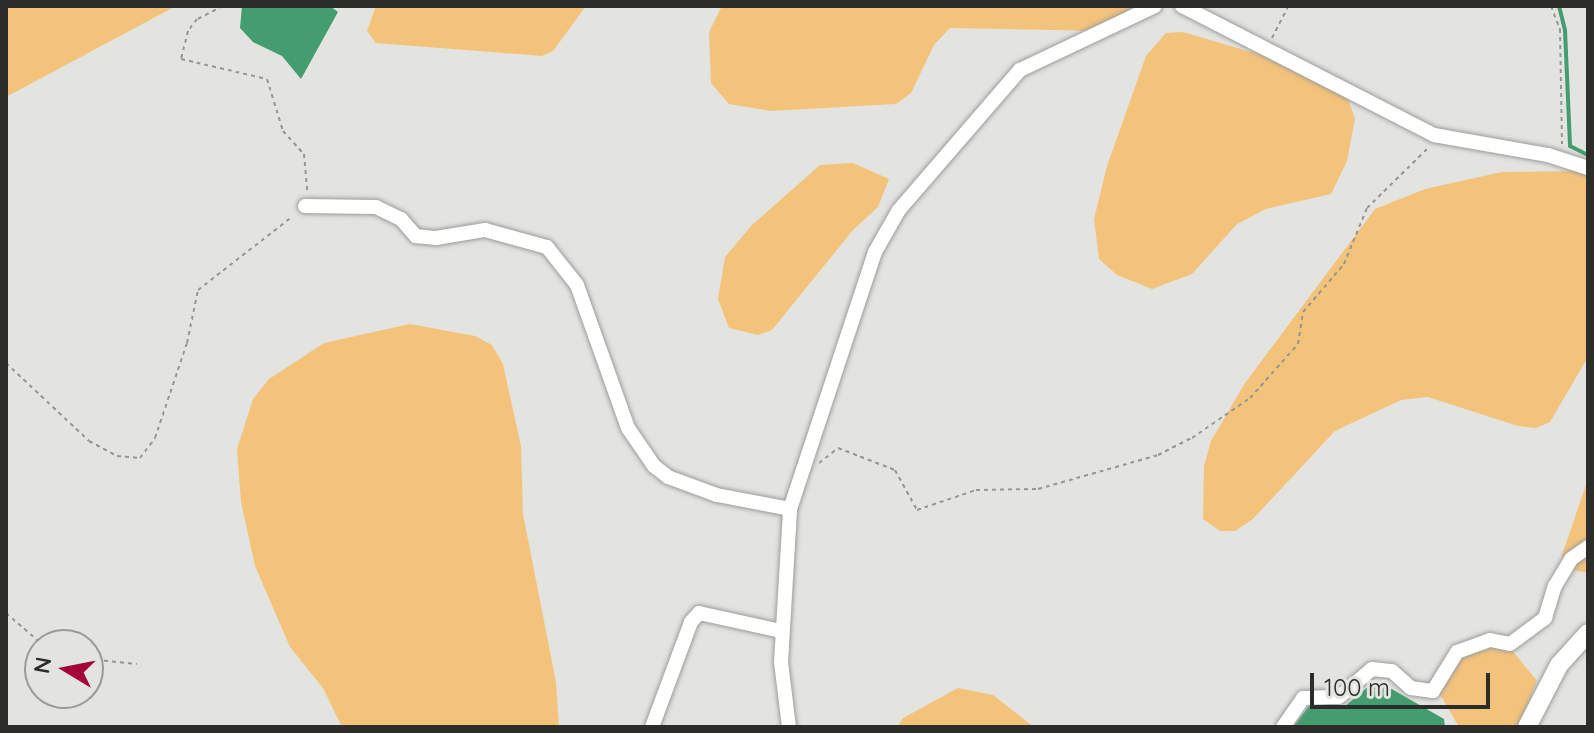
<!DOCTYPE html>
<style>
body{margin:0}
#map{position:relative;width:1594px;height:733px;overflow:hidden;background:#e3e4e0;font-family:Quicksand,sans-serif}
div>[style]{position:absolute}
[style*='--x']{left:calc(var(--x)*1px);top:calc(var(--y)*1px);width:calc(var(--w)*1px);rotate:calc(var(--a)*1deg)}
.green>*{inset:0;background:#f3c37c}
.water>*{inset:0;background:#439d6e}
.stream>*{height:4px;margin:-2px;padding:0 2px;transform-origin:2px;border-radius:2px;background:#439d6e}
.path>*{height:2px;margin-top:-1px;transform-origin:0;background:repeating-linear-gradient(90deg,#969694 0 4px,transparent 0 8px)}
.roads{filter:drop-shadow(0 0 2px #9c9d9a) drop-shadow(0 0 2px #9c9d9a)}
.minor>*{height:14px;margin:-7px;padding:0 7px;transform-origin:7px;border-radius:7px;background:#fff}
.tertiary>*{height:18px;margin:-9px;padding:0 9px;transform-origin:9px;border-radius:9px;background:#fff}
span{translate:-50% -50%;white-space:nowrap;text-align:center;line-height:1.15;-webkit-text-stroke:8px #e3e4e0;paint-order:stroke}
.frame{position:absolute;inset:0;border:8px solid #2c2c2b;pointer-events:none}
.north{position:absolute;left:24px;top:629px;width:80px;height:80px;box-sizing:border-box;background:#e3e4e0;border:2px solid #9a9a98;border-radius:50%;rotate:280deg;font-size:22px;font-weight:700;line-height:32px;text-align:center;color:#2c2c2b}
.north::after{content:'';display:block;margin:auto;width:28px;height:36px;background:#a30636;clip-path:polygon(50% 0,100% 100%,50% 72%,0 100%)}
.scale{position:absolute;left:1310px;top:673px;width:180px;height:36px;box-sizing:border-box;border:4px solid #2c2c2b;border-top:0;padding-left:10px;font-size:24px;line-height:28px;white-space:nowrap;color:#2c2c2b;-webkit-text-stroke:6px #e3e4e0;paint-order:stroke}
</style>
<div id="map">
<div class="green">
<div style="clip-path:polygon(6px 6px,176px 6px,6px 97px)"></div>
<div style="clip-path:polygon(376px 6px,586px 6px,553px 51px,542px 56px,376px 43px,367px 31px)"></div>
<div style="clip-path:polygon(722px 6px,1131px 6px,1120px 26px,1099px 31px,950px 28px,934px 45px,911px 93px,896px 104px,771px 111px,729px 104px,711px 83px,709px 32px)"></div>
<div style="clip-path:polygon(1183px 32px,1268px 57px,1346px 93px,1355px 119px,1347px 161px,1331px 194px,1266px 209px,1237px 224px,1192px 274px,1152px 289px,1117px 275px,1099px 259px,1094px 219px,1107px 166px,1146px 56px,1166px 33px)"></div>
<div style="clip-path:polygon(853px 163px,889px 179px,878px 207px,853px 230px,772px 330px,758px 335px,729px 328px,718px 299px,725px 257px,752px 225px,820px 165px)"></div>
<div style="clip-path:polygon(1577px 171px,1588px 174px,1588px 357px,1550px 422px,1536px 428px,1518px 426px,1428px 397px,1401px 400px,1335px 431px,1253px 519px,1235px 531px,1220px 531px,1203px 519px,1204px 466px,1211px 441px,1245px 383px,1375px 209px,1425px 189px,1502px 172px)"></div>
<div style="clip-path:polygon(410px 324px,475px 336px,492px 345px,503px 364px,521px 446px,523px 514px,556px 682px,559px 727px,342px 727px,323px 688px,290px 647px,255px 566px,241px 502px,237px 449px,253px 399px,269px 379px,324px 343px)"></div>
<div style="clip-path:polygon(1588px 479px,1588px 572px,1584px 572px,1570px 570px,1562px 555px)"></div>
<div style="clip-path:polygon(1490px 645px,1511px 649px,1537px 681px,1518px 727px,1459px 727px,1438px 691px,1459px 656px)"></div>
<div style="clip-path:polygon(958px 688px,993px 695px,1034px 727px,897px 727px,903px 718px)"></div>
</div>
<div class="water">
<div style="clip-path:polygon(242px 6px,330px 6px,338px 12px,301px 79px,282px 56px,253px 42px,240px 28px)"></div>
<div style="clip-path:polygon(1376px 680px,1444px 719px,1445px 727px,1293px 727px,1309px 706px,1344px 707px)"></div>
</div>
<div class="stream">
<div style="--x:1559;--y:6;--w:25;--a:76"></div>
<div style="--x:1565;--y:30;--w:116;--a:87.5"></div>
<div style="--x:1570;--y:146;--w:20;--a:27"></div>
</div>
<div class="path">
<div style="--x:223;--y:6;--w:29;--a:153"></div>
<div style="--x:197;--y:19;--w:15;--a:127"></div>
<div style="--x:188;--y:31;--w:29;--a:104"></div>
<div style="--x:181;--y:59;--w:88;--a:13.1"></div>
<div style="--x:267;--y:79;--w:54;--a:72.9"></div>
<div style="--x:283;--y:131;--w:31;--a:48"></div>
<div style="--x:304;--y:154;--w:37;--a:85"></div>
<div style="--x:1551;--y:6;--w:25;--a:69"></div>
<div style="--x:1560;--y:29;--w:115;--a:89"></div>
<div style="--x:1272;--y:38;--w:36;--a:-63"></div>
<div style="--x:6;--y:363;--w:114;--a:43.2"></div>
<div style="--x:89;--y:441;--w:32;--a:28"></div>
<div style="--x:117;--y:456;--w:23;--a:5"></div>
<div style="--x:140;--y:458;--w:25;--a:-53"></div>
<div style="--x:155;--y:438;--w:100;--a:-71.4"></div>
<div style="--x:187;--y:343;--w:54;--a:-78.3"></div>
<div style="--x:198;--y:290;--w:120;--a:-37.9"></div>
<div style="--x:819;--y:463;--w:24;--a:-38"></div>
<div style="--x:838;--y:448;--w:61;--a:21.1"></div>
<div style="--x:895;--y:470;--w:46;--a:61.2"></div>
<div style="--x:917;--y:510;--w:62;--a:-18.7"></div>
<div style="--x:976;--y:490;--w:62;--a:-0.9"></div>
<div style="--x:1038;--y:489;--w:125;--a:-15.8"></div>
<div style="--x:1158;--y:455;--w:38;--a:-27"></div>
<div style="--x:1192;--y:438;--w:70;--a:-34.6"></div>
<div style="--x:1250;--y:398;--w:72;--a:-48.4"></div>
<div style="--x:1298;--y:344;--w:32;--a:-81"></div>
<div style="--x:1303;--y:312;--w:63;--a:-49.5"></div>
<div style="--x:1344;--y:264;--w:61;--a:-67.7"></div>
<div style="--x:1367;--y:208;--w:87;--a:-44.5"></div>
<div style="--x:6;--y:593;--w:1;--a:90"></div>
<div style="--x:6;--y:613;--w:49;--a:40.9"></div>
<div style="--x:88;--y:659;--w:49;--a:5.8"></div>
</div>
<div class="roads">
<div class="minor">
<div style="--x:1182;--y:6;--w:283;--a:27.1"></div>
<div style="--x:1434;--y:135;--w:116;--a:10"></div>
<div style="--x:1548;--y:155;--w:42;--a:18"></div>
<div style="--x:305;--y:206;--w:71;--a:0.8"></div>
<div style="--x:376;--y:207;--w:28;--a:26"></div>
<div style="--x:401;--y:219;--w:23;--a:49"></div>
<div style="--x:416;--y:236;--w:20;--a:6"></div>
<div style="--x:436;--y:238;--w:50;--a:-9.3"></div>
<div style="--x:485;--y:230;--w:64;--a:15.3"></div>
<div style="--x:547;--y:247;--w:48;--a:51.7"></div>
<div style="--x:577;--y:285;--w:152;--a:70.4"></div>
<div style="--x:628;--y:428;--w:46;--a:55.6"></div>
<div style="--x:654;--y:466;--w:18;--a:38"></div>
<div style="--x:668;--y:477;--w:52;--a:20.2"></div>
<div style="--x:717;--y:495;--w:74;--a:10.9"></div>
<div style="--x:652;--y:727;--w:112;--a:-69.6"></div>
<div style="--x:691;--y:622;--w:12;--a:-48"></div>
<div style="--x:699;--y:613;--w:84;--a:12.4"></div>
<div style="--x:789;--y:727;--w:65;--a:-97"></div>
<div style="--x:781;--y:662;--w:153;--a:-86.6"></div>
<div style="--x:790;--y:509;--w:271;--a:-71.7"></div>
<div style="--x:875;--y:252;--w:48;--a:-60.3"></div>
<div style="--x:899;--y:210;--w:185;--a:-49.2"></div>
<div style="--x:1020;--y:70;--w:149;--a:-25.4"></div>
<div style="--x:1283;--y:727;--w:35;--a:-55"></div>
<div style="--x:1303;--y:698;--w:36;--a:-2"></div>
<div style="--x:1339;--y:697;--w:43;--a:-40.3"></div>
<div style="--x:1372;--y:669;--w:20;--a:6"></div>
<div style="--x:1392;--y:671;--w:25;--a:42"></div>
<div style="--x:1411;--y:688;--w:22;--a:8"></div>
<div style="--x:1433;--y:691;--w:46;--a:-58.4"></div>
<div style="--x:1457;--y:652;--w:35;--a:-20"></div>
<div style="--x:1490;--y:640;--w:20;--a:11"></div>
<div style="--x:1510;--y:644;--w:44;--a:-36.6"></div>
<div style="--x:1545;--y:618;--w:34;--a:-73"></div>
<div style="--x:1555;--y:586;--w:31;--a:-59"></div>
<div style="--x:1571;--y:559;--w:21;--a:-35"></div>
</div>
<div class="tertiary">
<div style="--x:1527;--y:727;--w:70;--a:-62.7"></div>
<div style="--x:1559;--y:665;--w:43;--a:-47.8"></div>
</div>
</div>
<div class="frame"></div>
<div class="north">N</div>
<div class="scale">100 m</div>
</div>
